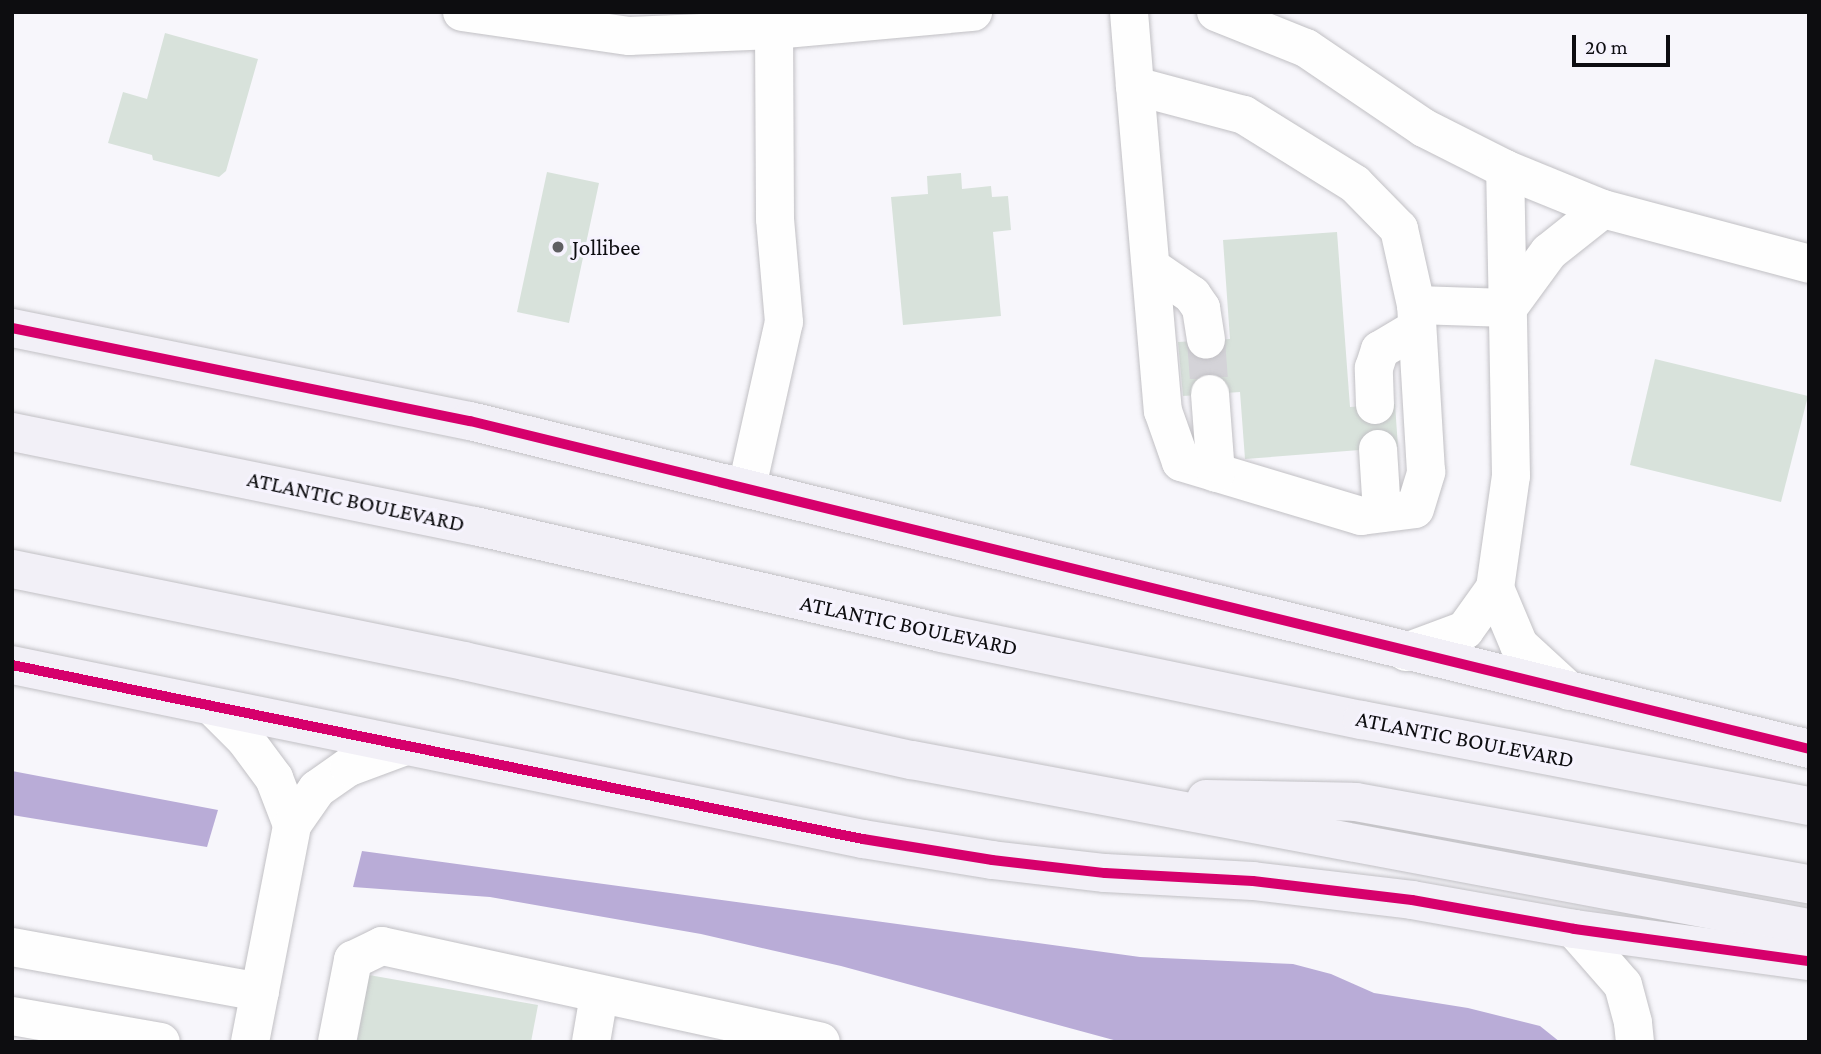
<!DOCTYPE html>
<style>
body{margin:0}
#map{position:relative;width:1821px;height:1054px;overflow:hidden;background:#f7f6fb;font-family:"Crimson Pro",serif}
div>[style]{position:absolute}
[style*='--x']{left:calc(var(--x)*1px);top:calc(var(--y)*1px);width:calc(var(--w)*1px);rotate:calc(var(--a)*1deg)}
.water>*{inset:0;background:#b9acd7}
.building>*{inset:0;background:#d8e2db}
.minor-tunnel>*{height:38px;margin-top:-19px;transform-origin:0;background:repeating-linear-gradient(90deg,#d4d3d8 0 38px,transparent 0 57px)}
.roads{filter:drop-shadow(0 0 2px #c1c0c4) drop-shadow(0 0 2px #c1c0c4)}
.minor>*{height:38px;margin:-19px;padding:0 19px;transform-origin:19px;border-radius:19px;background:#fefefe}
.highway>*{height:38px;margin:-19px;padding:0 19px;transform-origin:19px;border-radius:19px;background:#f2f0f7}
.cycleway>*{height:10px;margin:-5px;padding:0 5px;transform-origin:5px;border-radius:5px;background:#d6006c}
.dots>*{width:19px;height:19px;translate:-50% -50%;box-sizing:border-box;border:4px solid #f6f3fe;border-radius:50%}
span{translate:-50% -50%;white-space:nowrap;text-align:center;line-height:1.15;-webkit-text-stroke:6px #f6f3fe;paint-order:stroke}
.poi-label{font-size:23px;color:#0d0d10}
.left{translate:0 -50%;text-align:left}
.street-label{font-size:23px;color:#0d0d10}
.frame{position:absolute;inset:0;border:14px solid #0d0d10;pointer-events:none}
.scale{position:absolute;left:1572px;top:35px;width:98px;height:32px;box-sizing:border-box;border:4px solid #0d0d10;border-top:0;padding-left:9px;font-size:21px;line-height:24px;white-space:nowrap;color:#0d0d10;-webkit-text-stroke:5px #f6f3fe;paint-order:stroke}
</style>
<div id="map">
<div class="water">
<div style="clip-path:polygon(12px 771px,218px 810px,207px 847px,12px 815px)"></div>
<div style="clip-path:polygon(362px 851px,1140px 957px,1293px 964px,1331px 974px,1374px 993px,1468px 1008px,1540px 1026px,1560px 1042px,1121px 1042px,841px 966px,701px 934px,490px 897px,353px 887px)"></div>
</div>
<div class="building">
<div style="clip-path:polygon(165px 33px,258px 59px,226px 171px,219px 177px,153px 160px,152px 155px,108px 143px,123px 92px,147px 99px)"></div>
<div style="clip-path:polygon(547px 172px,599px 183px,569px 323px,517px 312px)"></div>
<div style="clip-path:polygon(961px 173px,962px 189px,991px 186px,992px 197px,1008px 196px,1011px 230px,993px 232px,1001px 316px,903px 325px,891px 197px,928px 194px,927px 176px)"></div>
<div style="clip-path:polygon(1337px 232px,1350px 407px,1395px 404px,1398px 447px,1245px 459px,1240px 392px,1183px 396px,1178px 342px,1230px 339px,1223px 240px)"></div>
<div style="clip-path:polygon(1655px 359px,1808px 396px,1781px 502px,1630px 465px)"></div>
<div style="clip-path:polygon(369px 975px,538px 1005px,531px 1042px,357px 1042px)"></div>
</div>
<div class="minor-tunnel">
<div style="--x:1206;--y:340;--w:54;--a:85.8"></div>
</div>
<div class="roads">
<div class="minor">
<div style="--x:462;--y:12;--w:169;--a:8.2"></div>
<div style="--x:629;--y:36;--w:145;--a:-2.4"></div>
<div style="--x:774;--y:30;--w:200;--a:-5.2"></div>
<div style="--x:1129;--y:12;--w:74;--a:85.4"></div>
<div style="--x:1135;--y:86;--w:326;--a:85.1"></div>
<div style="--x:1163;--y:411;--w:54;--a:70.6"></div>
<div style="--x:1181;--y:462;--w:188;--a:16.7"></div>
<div style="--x:1361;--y:516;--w:54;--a:-7.4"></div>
<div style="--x:1415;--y:509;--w:39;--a:-73"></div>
<div style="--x:1426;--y:472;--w:167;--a:-93.4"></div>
<div style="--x:1416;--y:305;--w:78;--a:-102.6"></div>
<div style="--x:1399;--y:229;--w:63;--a:-134.4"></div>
<div style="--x:1355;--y:184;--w:131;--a:-148.1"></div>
<div style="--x:1244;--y:115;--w:113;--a:-165.1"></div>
<div style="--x:1216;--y:12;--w:97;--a:21.8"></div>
<div style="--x:1306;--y:48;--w:143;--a:34.1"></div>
<div style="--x:1424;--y:128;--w:91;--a:26.8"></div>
<div style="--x:1505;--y:169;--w:106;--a:22.2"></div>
<div style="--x:1603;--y:209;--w:213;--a:14.9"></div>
<div style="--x:1151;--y:267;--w:50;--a:34.3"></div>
<div style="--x:1192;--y:295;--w:16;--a:55"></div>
<div style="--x:1201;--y:308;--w:32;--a:81"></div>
<div style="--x:1416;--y:305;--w:92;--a:1.9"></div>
<div style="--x:1508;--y:308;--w:69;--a:-53.8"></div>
<div style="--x:1549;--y:252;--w:69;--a:-38.5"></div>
<div style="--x:1210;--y:394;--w:79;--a:85.7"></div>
<div style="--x:1375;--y:405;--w:37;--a:-92"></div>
<div style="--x:1374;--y:368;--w:19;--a:-72"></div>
<div style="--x:1380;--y:350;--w:43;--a:-30.7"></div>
<div style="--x:1378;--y:449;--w:64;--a:86.4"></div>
<div style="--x:747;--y:487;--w:169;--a:-77.4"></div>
<div style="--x:784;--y:322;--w:103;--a:-95"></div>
<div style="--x:775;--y:219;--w:189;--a:-90.3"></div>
<div style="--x:1495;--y:588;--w:62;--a:67.2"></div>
<div style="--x:1519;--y:645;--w:68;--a:42.6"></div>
<div style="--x:1406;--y:652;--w:63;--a:-20.4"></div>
<div style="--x:1465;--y:630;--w:52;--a:-54.5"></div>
<div style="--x:1495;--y:588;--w:113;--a:-81.9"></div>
<div style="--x:1511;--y:476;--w:307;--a:-91.1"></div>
<div style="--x:213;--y:707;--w:45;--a:45"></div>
<div style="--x:245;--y:739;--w:49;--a:53.4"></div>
<div style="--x:274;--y:778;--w:50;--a:69"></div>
<div style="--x:1574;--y:929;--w:74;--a:48.8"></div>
<div style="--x:1623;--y:985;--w:39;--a:75"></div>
<div style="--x:1633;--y:1023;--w:19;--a:84"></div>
<div style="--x:12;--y:947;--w:252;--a:10.3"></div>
<div style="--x:12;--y:1016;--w:151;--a:9.9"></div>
<div style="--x:250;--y:1042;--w:221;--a:-79"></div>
<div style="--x:292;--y:825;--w:44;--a:-55.2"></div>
<div style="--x:317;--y:789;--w:39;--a:-35"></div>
<div style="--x:349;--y:767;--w:58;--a:-20.3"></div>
<div style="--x:337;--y:1042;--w:84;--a:-79"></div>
<div style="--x:353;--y:960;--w:32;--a:-26"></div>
<div style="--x:382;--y:946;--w:449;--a:12.3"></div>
<div style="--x:591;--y:1042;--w:48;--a:-80.3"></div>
</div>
<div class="highway">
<div style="--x:12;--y:328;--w:467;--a:11.5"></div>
<div style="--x:470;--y:421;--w:1379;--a:13.76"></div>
<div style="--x:12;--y:432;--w:472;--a:11.5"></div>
<div style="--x:475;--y:526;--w:478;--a:12.9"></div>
<div style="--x:941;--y:633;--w:430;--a:11.7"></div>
<div style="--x:1362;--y:720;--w:455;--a:10.9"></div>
<div style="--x:12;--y:569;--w:461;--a:11.5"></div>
<div style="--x:464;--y:661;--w:459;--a:12.5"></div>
<div style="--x:912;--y:760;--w:913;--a:10.61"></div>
<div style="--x:12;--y:665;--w:869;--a:11.56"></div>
<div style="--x:863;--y:839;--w:131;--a:9.2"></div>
<div style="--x:992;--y:860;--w:114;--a:6.6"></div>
<div style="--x:1105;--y:873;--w:148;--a:3.1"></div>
<div style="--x:1253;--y:881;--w:160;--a:6.8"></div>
<div style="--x:1412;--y:900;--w:165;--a:10.1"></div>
<div style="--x:1574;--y:929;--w:237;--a:7.8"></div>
<div style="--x:1206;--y:799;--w:150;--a:1.1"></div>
<div style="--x:1356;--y:802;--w:460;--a:10.3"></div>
</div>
</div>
<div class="cycleway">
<div style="--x:12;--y:328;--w:467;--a:11.5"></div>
<div style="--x:470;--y:421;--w:1379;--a:13.76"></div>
<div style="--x:12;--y:665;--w:869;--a:11.56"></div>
<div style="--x:863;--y:839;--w:131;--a:9.2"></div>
<div style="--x:992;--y:860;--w:114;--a:6.6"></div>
<div style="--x:1105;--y:873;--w:148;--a:3.1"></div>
<div style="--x:1253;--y:881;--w:160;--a:6.8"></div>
<div style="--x:1412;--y:900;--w:165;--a:10.1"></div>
<div style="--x:1574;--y:929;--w:237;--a:7.8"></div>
</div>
<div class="dots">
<div style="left:558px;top:247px;background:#5f5f62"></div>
</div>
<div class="poi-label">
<span class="left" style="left:572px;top:247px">Jollibee</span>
</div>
<div class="street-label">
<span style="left:356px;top:501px;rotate:12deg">ATLANTIC BOULEVARD</span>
<span style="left:909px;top:625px;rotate:12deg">ATLANTIC BOULEVARD</span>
<span style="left:1465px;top:739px;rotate:11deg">ATLANTIC BOULEVARD</span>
</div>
<div class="frame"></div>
<div class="scale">20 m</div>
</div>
